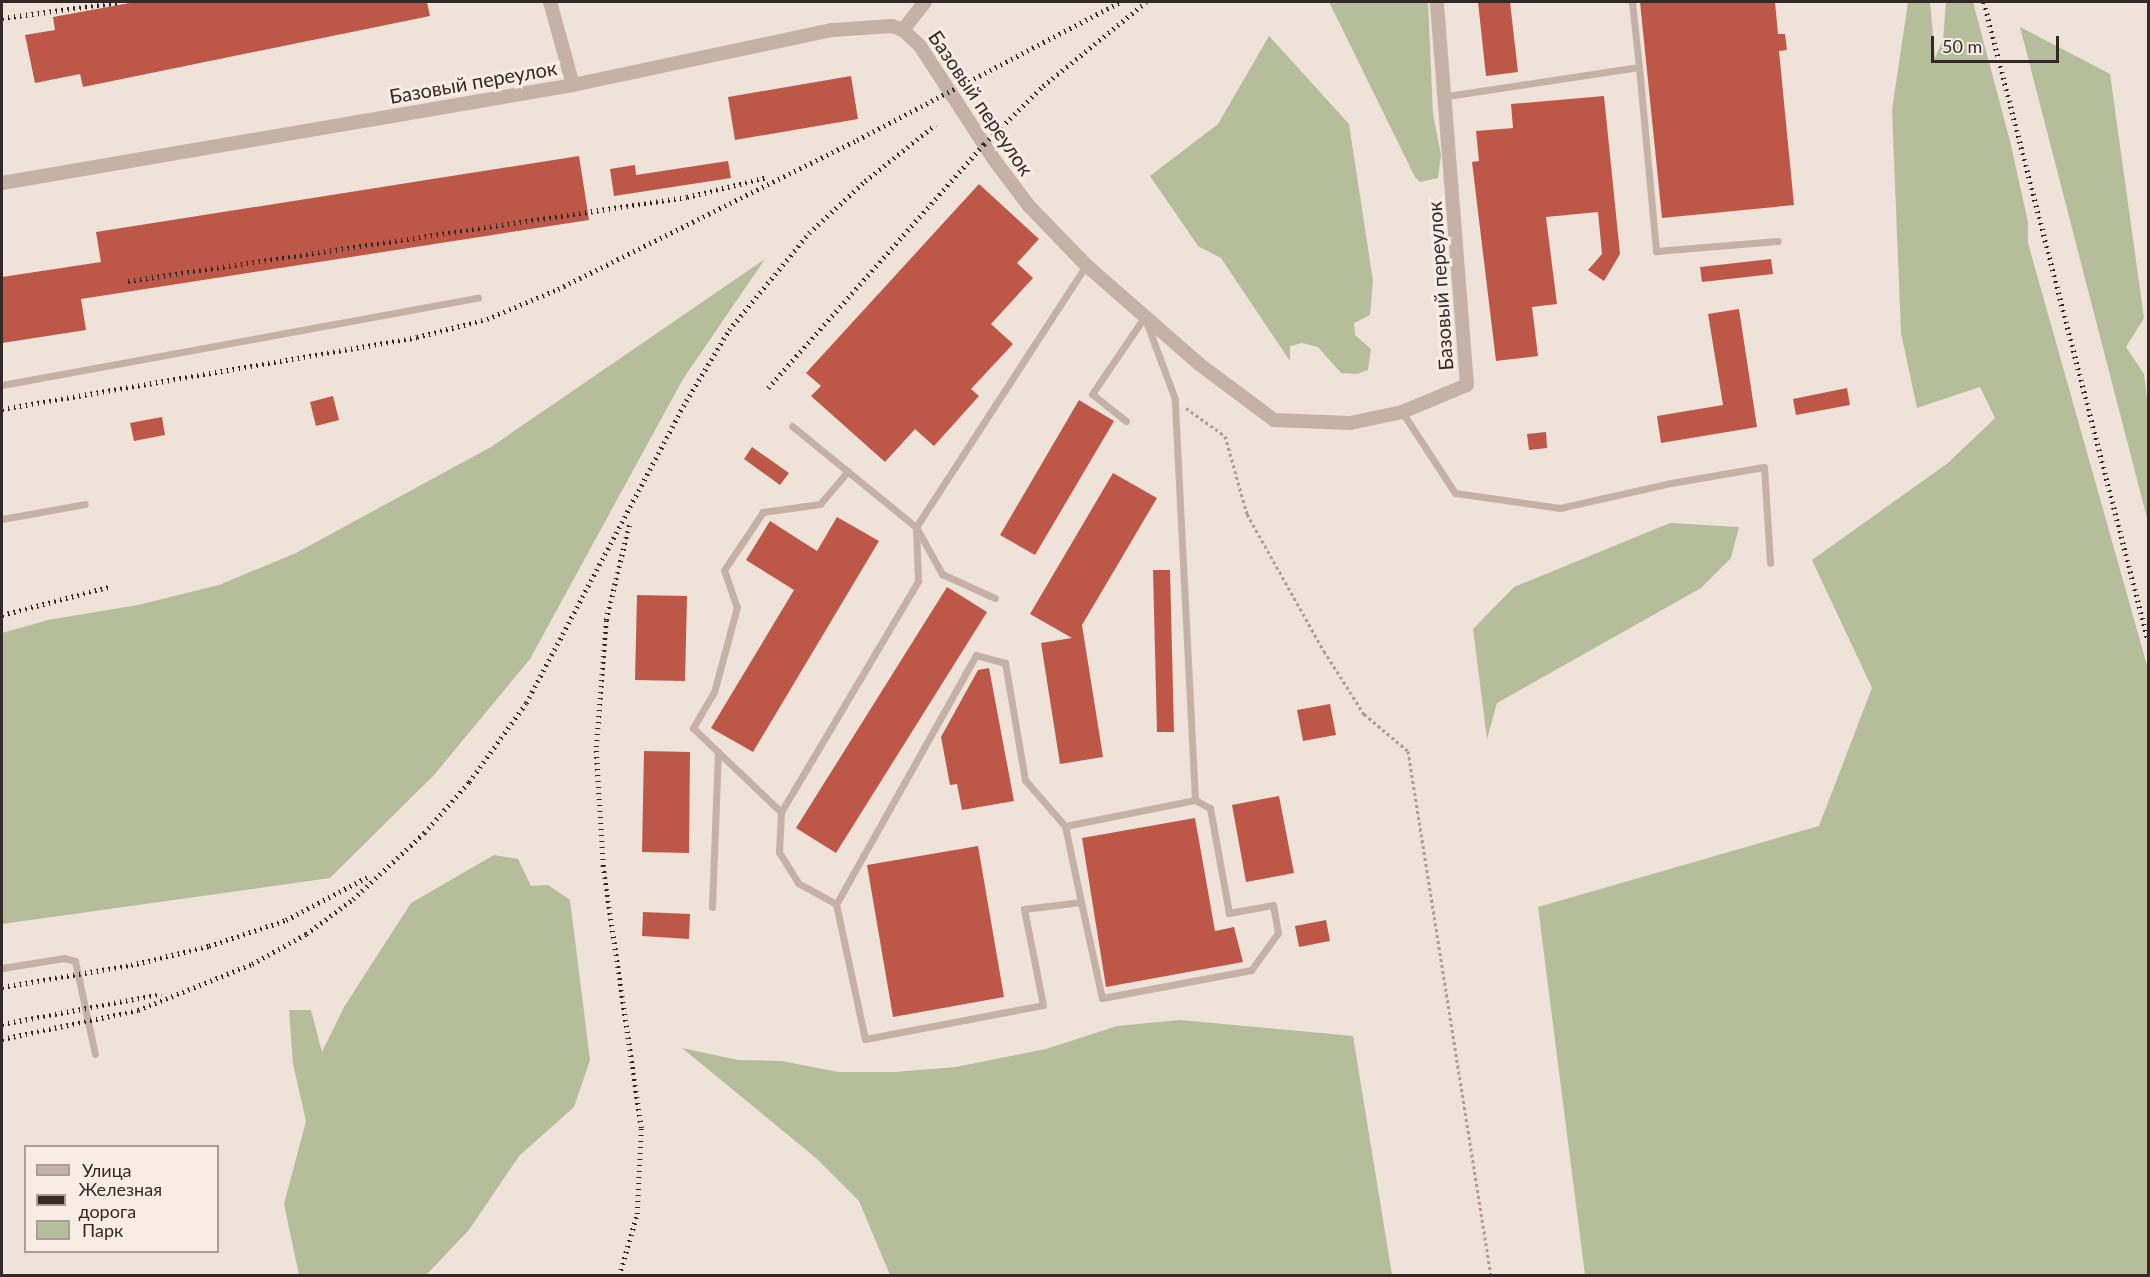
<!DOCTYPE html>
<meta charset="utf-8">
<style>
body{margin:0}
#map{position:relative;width:2150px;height:1277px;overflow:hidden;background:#efe2d9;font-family:Lato,sans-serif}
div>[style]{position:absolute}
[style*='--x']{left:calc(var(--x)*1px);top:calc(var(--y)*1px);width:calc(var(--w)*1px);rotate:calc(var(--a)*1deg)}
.green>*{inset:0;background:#b5bd9b}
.building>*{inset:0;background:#bd5849}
.path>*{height:3px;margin-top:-1.5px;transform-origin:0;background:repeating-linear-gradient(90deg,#b29b91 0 3px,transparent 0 6px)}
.lane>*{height:7px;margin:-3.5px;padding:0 3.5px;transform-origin:3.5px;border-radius:3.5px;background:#c6b1a6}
.street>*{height:14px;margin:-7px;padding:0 7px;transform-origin:7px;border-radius:7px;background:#c6b1a6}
.rail>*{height:4.5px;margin-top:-2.25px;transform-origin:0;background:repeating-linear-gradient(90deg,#332927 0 1.5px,transparent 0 6px)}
span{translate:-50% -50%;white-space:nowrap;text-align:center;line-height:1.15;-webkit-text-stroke:6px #f7ede5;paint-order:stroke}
.street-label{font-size:20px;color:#332927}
.frame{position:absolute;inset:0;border:3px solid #332927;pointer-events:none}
.legend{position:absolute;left:24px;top:1145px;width:195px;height:108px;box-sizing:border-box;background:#f7ede5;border:2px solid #a99f99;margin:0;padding:8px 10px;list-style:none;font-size:18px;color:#332927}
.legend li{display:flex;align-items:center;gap:12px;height:30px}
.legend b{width:30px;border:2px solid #a99f99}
.scale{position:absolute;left:1931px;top:36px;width:128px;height:27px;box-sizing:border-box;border:3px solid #332927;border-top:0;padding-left:8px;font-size:18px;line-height:21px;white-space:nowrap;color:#332927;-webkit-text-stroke:4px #f7ede5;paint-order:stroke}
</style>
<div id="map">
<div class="green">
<div style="clip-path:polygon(1329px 2px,1428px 2px,1433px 114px,1441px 155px,1438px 178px,1420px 182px,1415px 177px)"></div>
<div style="clip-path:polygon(1908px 2px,1930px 2px,1935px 58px,1943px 40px,1946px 2px,1973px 2px,2010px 141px,2028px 222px,2028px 243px,2148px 669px,2148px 1275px,1585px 1275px,1538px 907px,1819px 826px,1872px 688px,1812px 560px,1948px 463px,1995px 418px,1980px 387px,1917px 408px,1901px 333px,1892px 110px)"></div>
<div style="clip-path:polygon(2020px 27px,2110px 74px,2144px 318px,2126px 347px,2144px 374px,2148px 406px,2148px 522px)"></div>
<div style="clip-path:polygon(1269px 36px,1349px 124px,1373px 281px,1370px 315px,1354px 323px,1355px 335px,1371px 349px,1368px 370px,1357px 374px,1341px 373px,1318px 347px,1302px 343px,1290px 346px,1290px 361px,1221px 258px,1198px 246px,1150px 176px,1218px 124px)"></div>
<div style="clip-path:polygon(765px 259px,683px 379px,530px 659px,434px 775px,330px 878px,2px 924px,2px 633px,48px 620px,138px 605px,219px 585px,296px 553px,491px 447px)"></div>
<div style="clip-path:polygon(1670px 523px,1739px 527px,1731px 558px,1701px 588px,1497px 703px,1487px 739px,1473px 629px,1514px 587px)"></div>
<div style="clip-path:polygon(494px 855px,518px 859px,531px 886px,548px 885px,570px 900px,590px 1060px,574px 1107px,519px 1156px,469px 1230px,426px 1275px,299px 1275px,284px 1204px,306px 1121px,293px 1064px,289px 1010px,311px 1010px,322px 1052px,344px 1007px,411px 903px)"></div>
<div style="clip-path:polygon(1180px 1020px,1353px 1036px,1392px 1275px,890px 1275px,859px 1201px,816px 1158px,682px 1048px,738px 1060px,782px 1061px,838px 1072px,895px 1072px,956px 1067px,1046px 1049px,1117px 1026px)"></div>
</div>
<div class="building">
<div style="clip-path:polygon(135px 2px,427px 2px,430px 16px,83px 87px,80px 74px,35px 83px,25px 35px,55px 30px,53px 17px)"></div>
<div style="clip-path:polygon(1478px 2px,1510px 2px,1518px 72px,1486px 76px)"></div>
<div style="clip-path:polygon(1640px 2px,1775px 2px,1778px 34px,1785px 34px,1787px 50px,1779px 51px,1794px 205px,1662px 218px)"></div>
<div style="clip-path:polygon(851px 76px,858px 119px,735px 140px,728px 97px)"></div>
<div style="clip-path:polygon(1604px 96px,1620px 254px,1604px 281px,1588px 270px,1602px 254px,1598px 212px,1546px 217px,1557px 304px,1532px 307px,1538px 356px,1496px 361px,1472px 162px,1479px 161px,1476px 131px,1513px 128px,1511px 104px)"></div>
<div style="clip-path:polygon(579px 156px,589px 220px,81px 299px,86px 330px,2px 343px,2px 277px,101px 262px,96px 232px)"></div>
<div style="clip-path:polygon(728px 161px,731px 178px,614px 196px,610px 169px,635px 165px,636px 175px)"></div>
<div style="clip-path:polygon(979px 184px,1039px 239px,1017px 263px,1033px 278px,991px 324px,1013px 344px,971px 389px,979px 396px,934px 446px,915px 429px,885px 462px,811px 396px,821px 386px,806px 373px)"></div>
<div style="clip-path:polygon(1771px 259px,1773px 274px,1702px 282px,1700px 267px)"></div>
<div style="clip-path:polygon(1739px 309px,1757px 427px,1661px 443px,1657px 416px,1723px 405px,1708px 314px)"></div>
<div style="clip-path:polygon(1847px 388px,1850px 405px,1796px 415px,1793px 399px)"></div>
<div style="clip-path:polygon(333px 396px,339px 420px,316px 426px,310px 402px)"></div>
<div style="clip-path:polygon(1079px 400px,1114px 421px,1035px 555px,1000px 535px)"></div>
<div style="clip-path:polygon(162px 417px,165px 435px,134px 441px,130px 423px)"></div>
<div style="clip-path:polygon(1546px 432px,1547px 448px,1529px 450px,1527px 434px)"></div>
<div style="clip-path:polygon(752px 447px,789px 473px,780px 485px,744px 459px)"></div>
<div style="clip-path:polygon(1113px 473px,1157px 498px,1082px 625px,1103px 757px,1060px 764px,1041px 643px,1072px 638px,1030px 614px)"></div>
<div style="clip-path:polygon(837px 517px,879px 541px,753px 752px,711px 728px,794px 590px,746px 560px,770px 521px,817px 551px)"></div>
<div style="clip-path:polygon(1153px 570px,1170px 570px,1174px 732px,1157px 732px)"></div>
<div style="clip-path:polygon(947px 587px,987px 612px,836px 853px,796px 828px)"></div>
<div style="clip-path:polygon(637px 595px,687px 596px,685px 681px,635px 680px)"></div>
<div style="clip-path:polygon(989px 668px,1014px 801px,962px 810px,957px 784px,950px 785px,941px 737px,978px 670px)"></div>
<div style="clip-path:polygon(1330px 704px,1336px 735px,1303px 741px,1297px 710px)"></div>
<div style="clip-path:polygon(644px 751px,690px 752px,689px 853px,642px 852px)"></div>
<div style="clip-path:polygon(1279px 796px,1294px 873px,1246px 882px,1232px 805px)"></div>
<div style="clip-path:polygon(1195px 818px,1215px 931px,1234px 927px,1243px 962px,1106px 987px,1082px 838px)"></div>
<div style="clip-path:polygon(978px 846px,1004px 997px,893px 1017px,867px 865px)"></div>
<div style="clip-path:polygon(643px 912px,690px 914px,689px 939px,642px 936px)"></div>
<div style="clip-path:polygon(1326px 920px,1330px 941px,1299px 947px,1295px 926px)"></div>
</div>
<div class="path">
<div style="--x:1186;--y:408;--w:48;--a:35.7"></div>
<div style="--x:1225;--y:436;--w:81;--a:74.2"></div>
<div style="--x:1247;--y:514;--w:157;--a:60.7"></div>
<div style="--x:1324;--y:651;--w:75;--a:57.6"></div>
<div style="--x:1364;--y:714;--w:57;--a:40.1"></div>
<div style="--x:1408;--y:751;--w:532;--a:81.02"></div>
</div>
<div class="lane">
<div style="--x:1632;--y:2;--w:65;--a:83.9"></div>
<div style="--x:1447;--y:96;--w:194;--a:-8.6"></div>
<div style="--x:1639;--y:67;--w:185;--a:84.7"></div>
<div style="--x:1656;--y:251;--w:122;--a:-4.7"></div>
<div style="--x:2;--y:385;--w:484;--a:-10.4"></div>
<div style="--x:1402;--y:412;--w:97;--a:56.8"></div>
<div style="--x:1455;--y:493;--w:106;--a:8.1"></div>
<div style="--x:1560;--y:508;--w:114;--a:-12.7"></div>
<div style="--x:1671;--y:483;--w:94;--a:-9.8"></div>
<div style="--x:1764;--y:467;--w:96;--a:86.4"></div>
<div style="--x:1126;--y:421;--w:43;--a:-141.5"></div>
<div style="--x:1092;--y:394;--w:94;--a:-55.8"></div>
<div style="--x:792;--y:426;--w:160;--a:39.2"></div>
<div style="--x:916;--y:527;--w:54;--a:61"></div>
<div style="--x:942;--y:574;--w:58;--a:24.4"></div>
<div style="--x:848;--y:471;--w:43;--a:130.3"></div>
<div style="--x:820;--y:504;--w:58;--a:172"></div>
<div style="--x:763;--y:512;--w:70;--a:123.9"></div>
<div style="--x:724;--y:570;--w:39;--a:71"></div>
<div style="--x:737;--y:607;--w:88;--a:105.1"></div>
<div style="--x:714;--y:692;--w:42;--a:120.3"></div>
<div style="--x:693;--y:728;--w:122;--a:43.7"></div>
<div style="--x:781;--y:812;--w:269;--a:-59.3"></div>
<div style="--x:918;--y:581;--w:54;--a:-92.1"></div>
<div style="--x:916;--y:527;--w:312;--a:-57"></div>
<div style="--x:2;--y:519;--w:84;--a:-10.2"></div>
<div style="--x:781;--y:812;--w:40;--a:92.9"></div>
<div style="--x:779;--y:852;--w:36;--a:58"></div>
<div style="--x:798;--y:883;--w:43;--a:28.9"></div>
<div style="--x:836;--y:904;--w:138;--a:77.9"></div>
<div style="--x:865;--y:1039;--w:181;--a:-10.8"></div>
<div style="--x:1043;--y:1005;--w:98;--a:-101.2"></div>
<div style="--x:1024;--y:909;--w:57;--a:-7"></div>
<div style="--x:1081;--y:902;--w:78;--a:-101.9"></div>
<div style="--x:1065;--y:826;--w:61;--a:-131"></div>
<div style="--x:1025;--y:780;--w:119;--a:-99.7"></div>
<div style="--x:1005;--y:663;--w:30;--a:-165"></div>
<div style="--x:976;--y:655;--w:286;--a:119.3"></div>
<div style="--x:1065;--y:826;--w:133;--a:-11.3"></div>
<div style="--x:1195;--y:800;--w:401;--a:-92.9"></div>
<div style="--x:1175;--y:399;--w:83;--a:-110.4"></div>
<div style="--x:1081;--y:902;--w:98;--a:77.7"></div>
<div style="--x:1102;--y:998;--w:152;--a:-10.6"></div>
<div style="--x:1251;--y:970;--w:46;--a:-53.9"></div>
<div style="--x:1278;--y:933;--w:28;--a:-100"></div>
<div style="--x:1273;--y:905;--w:45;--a:169.7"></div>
<div style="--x:1229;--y:913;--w:107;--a:-100.3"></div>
<div style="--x:1210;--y:808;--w:17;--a:-152"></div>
<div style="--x:712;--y:907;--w:155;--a:-87.8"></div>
<div style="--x:2;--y:968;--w:63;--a:-9.2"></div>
<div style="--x:64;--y:958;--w:11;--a:15"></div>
<div style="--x:75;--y:961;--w:95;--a:77.9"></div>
</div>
<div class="street">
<div style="--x:550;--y:2;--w:86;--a:74.5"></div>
<div style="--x:903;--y:30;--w:36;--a:-52"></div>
<div style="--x:2;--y:183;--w:579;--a:-9.74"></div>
<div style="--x:573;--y:85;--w:265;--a:-12"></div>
<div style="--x:832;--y:30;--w:60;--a:-3.8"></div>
<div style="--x:892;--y:26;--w:12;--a:20"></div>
<div style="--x:903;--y:30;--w:23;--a:43"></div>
<div style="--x:920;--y:46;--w:137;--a:56.9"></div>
<div style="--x:995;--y:161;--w:56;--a:52.9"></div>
<div style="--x:1029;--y:206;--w:82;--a:46"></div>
<div style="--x:1086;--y:265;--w:150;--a:41.2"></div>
<div style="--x:1199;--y:364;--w:94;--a:36.7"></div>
<div style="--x:1274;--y:420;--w:76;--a:2.3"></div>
<div style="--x:1350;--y:423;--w:53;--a:-11.9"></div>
<div style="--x:1402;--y:412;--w:70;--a:-22.6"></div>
<div style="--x:1467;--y:385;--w:384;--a:-94.5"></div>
</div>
<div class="rail">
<div style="--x:1984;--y:2;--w:659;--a:75.58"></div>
<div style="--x:2;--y:18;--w:120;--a:-7.7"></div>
<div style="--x:128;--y:281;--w:565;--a:-8.55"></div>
<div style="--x:687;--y:197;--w:83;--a:-13.9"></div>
<div style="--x:768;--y:388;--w:326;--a:-48.5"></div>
<div style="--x:984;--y:144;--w:83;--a:-44.5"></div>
<div style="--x:1043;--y:86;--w:133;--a:-39.2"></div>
<div style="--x:2;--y:409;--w:421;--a:-9.8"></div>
<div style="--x:417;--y:337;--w:72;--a:-14.4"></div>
<div style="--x:487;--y:319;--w:77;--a:-22.9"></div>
<div style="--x:558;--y:289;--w:334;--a:-26.5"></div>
<div style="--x:857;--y:140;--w:297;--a:-27.7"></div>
<div style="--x:2;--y:615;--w:110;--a:-14.8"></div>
<div style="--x:2;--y:987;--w:131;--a:-9.7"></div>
<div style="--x:131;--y:965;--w:80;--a:-13.7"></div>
<div style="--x:209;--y:946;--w:81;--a:-18.7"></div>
<div style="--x:286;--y:920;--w:94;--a:-27.9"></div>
<div style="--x:2;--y:1024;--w:162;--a:-10.7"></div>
<div style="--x:2;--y:1039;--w:139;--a:-12"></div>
<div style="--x:138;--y:1010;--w:123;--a:-22"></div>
<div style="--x:252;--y:964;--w:62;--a:-29.1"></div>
<div style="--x:306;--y:934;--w:59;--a:-36.7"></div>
<div style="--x:353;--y:899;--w:97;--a:-42.9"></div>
<div style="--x:424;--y:833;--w:68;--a:-48.6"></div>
<div style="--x:469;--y:782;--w:97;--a:-54.2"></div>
<div style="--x:526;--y:703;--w:342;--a:-62.1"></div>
<div style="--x:686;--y:401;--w:83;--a:-58.8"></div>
<div style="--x:729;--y:330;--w:126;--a:-50.5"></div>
<div style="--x:809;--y:233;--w:76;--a:-42.9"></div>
<div style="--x:865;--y:181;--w:90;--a:-38.7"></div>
<div style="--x:619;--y:1276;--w:65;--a:-73.8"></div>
<div style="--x:637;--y:1214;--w:86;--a:-87.3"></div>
<div style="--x:641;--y:1128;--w:265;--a:-98.3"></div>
<div style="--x:603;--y:866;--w:119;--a:-93.4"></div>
<div style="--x:596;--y:747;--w:127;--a:-85.5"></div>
<div style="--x:606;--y:620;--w:98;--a:-76.4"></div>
</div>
<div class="street-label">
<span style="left:473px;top:82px;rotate:-10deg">Базовый переулок</span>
<span style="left:981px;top:103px;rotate:56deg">Базовый переулок</span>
<span style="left:1440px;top:286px;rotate:-94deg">Базовый переулок</span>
</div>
<div class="frame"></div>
<ul class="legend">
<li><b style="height:8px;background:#c6b1a6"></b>Улица</li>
<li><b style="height:8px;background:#332927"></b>Железная дорога</li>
<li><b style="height:16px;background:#b5bd9b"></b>Парк</li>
</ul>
<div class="scale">50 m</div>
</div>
